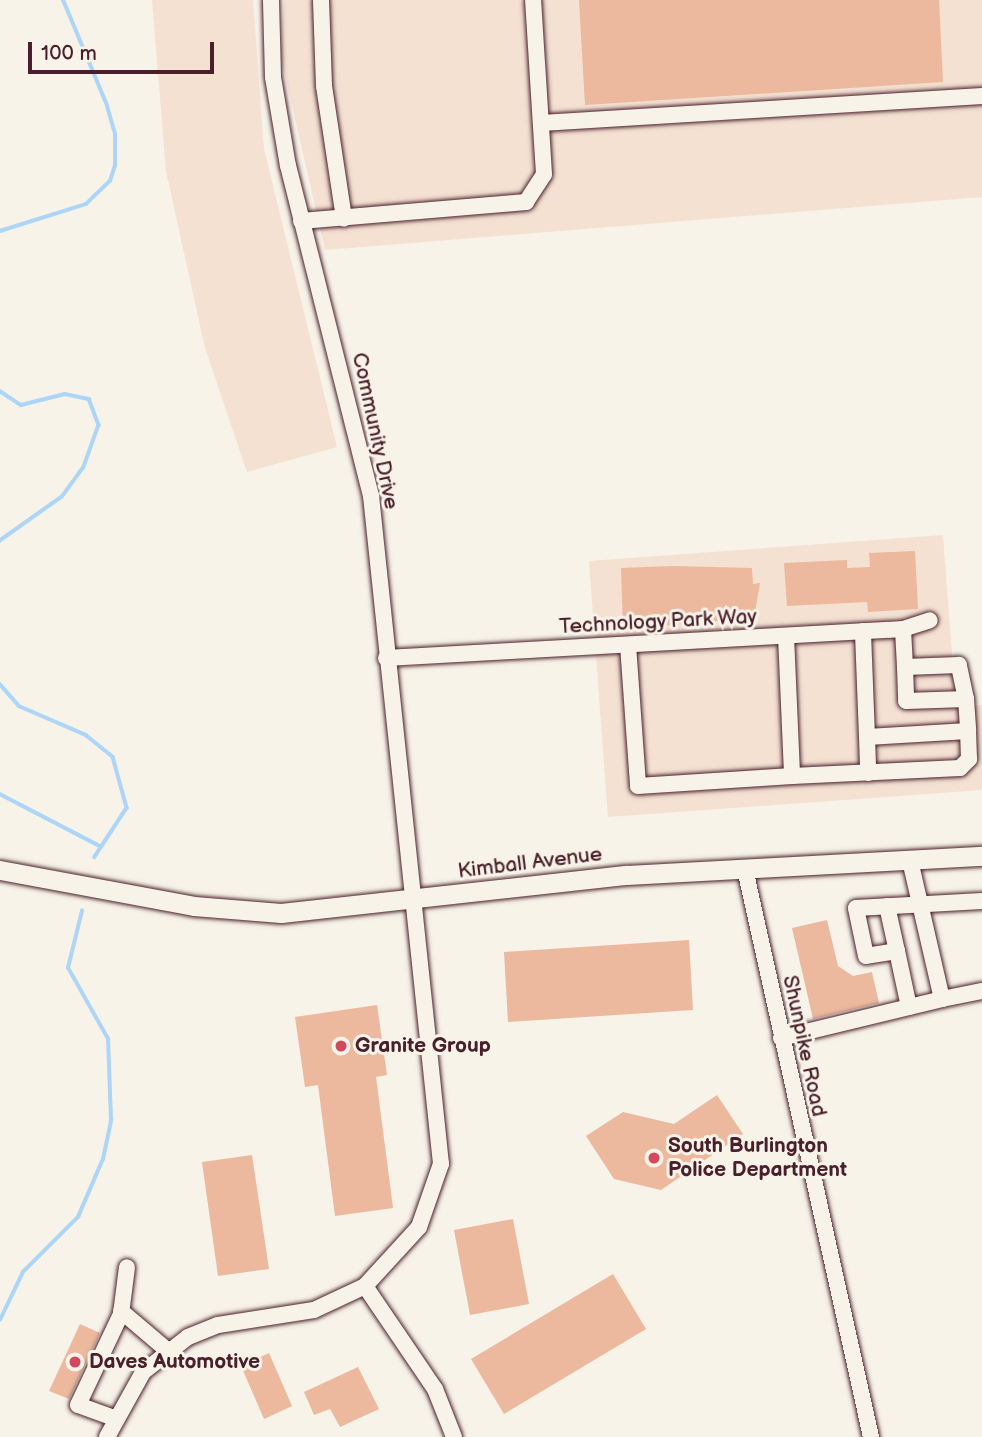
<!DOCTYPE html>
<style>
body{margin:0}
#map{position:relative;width:982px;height:1437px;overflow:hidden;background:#f7f3e8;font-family:"Balsamiq Sans",sans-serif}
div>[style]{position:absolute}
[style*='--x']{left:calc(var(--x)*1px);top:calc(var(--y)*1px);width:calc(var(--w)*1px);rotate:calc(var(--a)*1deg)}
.built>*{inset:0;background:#f4e1d2}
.stream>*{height:3.5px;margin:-1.75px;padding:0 1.75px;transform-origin:1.75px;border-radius:1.75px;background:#add5f7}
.building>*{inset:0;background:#ecb89e}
.roads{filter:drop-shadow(0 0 2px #4a1f2b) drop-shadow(0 0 2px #4a1f2b)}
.minor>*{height:16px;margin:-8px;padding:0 8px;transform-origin:8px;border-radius:8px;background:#f7f3e8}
.major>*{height:19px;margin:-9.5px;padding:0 9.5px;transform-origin:9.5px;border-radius:9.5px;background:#f7f3e8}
.dots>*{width:19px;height:19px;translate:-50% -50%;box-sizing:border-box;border:4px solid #f7f3e8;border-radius:50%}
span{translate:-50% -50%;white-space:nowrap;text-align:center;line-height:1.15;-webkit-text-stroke:6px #f7f3e8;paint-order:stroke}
.street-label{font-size:21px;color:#4a1f2b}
.poi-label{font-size:21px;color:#4a1f2b;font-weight:700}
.left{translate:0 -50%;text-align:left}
.scale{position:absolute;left:28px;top:42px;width:186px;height:32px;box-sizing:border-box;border:4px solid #4a1f2b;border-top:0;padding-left:9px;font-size:21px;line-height:24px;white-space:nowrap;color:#4a1f2b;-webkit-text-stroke:5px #f7f3e8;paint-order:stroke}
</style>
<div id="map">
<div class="built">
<div style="clip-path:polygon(152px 0,253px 0,264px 149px,337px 447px,247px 472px,205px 348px,166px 171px)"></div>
<div style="clip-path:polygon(284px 0,982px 0,982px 197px,325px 250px,281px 57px)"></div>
<div style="clip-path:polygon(943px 535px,956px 707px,982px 705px,982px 790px,608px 817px,589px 561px)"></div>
</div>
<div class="stream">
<div style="--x:0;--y:231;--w:90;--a:-17.4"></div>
<div style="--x:86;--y:204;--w:33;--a:-44"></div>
<div style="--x:110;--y:181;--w:16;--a:-72"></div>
<div style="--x:115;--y:166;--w:32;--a:-90"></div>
<div style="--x:115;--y:134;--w:32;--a:-106"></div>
<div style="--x:106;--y:103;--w:112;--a:-112.7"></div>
<div style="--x:0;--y:391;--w:25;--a:34"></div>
<div style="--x:21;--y:405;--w:45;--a:-14"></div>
<div style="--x:65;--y:394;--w:25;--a:12"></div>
<div style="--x:89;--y:399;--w:28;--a:69"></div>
<div style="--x:99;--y:425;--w:45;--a:109.7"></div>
<div style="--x:84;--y:467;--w:37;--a:126"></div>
<div style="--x:62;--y:497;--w:76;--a:144.6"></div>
<div style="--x:0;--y:684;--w:29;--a:49"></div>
<div style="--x:19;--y:706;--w:73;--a:23.4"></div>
<div style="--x:86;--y:735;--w:35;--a:39"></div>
<div style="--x:113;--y:757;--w:53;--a:74.6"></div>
<div style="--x:127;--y:808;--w:59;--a:123.1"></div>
<div style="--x:0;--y:794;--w:113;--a:27.5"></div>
<div style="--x:0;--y:1320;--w:53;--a:-64.4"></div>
<div style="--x:23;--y:1272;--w:78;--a:-45"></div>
<div style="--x:78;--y:1217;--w:63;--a:-66.7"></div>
<div style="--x:103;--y:1159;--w:40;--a:-78"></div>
<div style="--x:111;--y:1120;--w:81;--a:-92.1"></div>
<div style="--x:108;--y:1039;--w:81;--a:-119.4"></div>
<div style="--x:68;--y:968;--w:59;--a:-76.2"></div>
</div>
<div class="building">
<div style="clip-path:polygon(579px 0,939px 0,943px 82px,585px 105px)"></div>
<div style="clip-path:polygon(915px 551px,918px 609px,868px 612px,867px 602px,787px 606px,784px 563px,847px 560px,847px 568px,870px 567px,869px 553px)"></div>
<div style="clip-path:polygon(672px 566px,752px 568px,753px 584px,760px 583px,754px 618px,623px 629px,621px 568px)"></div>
<div style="clip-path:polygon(827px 920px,838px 966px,853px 976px,872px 972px,879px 1003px,813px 1019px,792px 928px)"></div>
<div style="clip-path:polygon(689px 940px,693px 1010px,508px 1022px,504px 952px)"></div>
<div style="clip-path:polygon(377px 1005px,387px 1075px,376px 1077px,393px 1208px,335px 1216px,318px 1085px,305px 1087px,295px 1017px)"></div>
<div style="clip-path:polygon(717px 1095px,743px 1134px,661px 1190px,614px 1179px,586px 1136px,623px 1112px,674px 1124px)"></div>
<div style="clip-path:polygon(252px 1155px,269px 1269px,218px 1276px,202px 1162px)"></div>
<div style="clip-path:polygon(513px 1219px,529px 1304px,470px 1315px,454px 1230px)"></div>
<div style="clip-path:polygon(613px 1274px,646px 1329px,504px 1414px,471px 1359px)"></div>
<div style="clip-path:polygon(80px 1324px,100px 1333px,69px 1399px,49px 1391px)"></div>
<div style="clip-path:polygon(269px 1353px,292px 1406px,264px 1419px,241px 1366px)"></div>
<div style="clip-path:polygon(358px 1367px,379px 1409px,340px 1427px,330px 1409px,314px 1415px,304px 1392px)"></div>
</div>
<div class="roads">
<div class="minor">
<div style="--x:321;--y:0;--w:86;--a:88"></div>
<div style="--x:324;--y:86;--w:134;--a:81.4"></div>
<div style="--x:541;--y:123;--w:442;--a:-3.5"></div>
<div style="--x:301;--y:221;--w:226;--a:-4.8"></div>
<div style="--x:526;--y:202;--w:33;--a:-57"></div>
<div style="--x:544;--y:174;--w:174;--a:-93.6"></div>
<div style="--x:903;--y:629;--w:38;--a:87"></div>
<div style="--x:905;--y:667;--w:34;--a:88"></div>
<div style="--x:906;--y:701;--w:60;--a:-1.9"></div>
<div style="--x:966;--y:699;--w:35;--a:-102"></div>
<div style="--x:959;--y:665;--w:54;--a:177.9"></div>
<div style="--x:786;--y:636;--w:140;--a:87.5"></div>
<div style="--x:792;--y:776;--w:168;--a:-2.7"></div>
<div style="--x:960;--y:768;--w:13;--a:-45"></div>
<div style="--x:969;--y:759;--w:28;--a:-92"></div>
<div style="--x:968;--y:731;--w:101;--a:176.6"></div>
<div style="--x:867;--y:737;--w:106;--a:-92.2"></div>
<div style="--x:628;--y:645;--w:141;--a:85.9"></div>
<div style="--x:638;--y:786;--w:154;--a:-3.7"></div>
<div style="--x:386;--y:658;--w:518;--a:-3.21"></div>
<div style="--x:903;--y:629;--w:28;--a:-18"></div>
<div style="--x:966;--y:699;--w:32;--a:86"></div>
<div style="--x:867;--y:737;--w:36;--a:88"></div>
<div style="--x:745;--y:869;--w:582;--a:77.49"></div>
<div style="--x:887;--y:906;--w:46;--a:77.5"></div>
<div style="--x:942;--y:999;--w:41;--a:-11.3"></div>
<div style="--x:909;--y:1007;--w:57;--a:-102.1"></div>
<div style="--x:897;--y:951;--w:31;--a:171"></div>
<div style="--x:866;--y:956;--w:49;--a:-101.8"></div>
<div style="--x:856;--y:908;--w:126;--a:-3.2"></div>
<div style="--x:781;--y:1038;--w:166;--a:-13.6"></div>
<div style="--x:942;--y:999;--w:143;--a:-103"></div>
<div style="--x:365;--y:1286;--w:125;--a:55.8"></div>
<div style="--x:435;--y:1389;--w:52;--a:68.4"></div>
<div style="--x:121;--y:1311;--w:60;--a:40.3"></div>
<div style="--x:114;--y:1418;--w:38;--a:-160"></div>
<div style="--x:78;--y:1405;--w:101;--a:-64.7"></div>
<div style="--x:121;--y:1314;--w:47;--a:-82.7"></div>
<div style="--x:107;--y:1437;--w:74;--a:-61"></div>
<div style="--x:143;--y:1372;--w:57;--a:-37.9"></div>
<div style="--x:188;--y:1337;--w:32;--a:-22"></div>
<div style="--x:218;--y:1325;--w:97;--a:-8.9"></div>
<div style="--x:314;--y:1310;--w:56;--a:-25.2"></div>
<div style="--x:365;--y:1286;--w:80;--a:-47.5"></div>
<div style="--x:419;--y:1227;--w:67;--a:-70.8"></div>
<div style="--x:441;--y:1164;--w:672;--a:-95.98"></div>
<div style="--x:371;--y:496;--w:340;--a:-104.1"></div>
<div style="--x:288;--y:166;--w:90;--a:-99.6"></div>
<div style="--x:273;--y:77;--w:77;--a:-91.5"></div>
</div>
<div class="major">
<div style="--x:0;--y:870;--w:197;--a:10.5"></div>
<div style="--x:194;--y:906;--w:87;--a:4.6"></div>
<div style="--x:281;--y:913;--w:348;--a:-6.3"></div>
<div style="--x:627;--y:875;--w:356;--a:-3.1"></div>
</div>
</div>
<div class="dots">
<div style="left:341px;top:1046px;background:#d1495b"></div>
<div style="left:654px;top:1158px;background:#d1495b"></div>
<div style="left:75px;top:1362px;background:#d1495b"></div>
</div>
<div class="street-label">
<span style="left:375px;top:431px;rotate:78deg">Community Drive</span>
<span style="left:658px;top:622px;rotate:-3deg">Technology Park Way</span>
<span style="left:530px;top:863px;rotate:-7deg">Kimball Avenue</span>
<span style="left:804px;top:1046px;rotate:78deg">Shunpike Road</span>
</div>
<div class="poi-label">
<span class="left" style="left:355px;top:1046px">Granite Group</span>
<span class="left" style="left:668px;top:1158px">South Burlington<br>Police Department</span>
<span class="left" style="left:89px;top:1362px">Daves Automotive</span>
</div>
<div class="scale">100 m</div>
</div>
